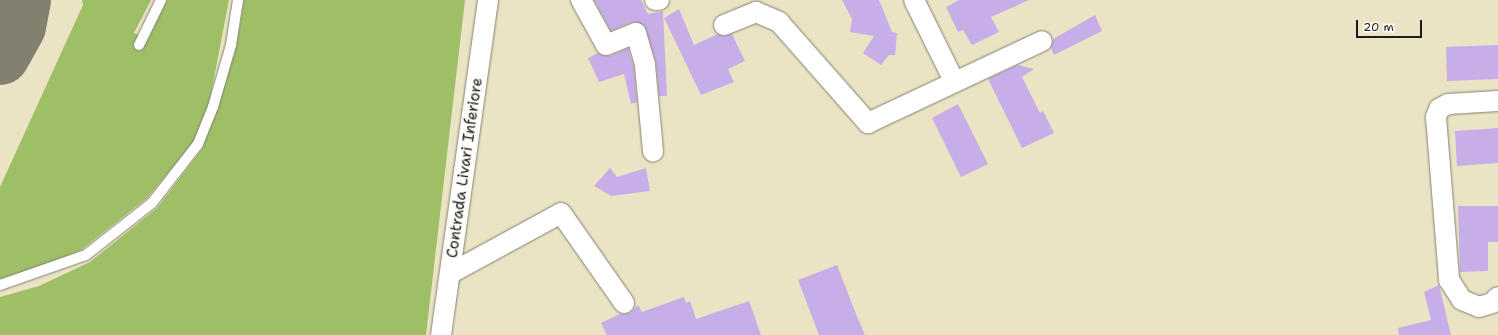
<!DOCTYPE html>
<style>
body{margin:0}
#map{position:relative;width:1498px;height:335px;overflow:hidden;background:#eae4c5;font-family:"Shantell Sans",sans-serif}
div>[style]{position:absolute}
[style*='--x']{left:calc(var(--x)*1px);top:calc(var(--y)*1px);width:calc(var(--w)*1px);rotate:calc(var(--a)*1deg)}
.green>*{inset:0;background:#9fbf67}
.taxiway>*{height:60px;margin:-30px;padding:0 30px;transform-origin:30px;border-radius:30px;background:#838070}
.building>*{inset:0;background:#c7aee8}
.roads{filter:drop-shadow(0 0 1px #838070) drop-shadow(0 0 1px #838070)}
.service>*{height:10px;margin:-5px;padding:0 5px;transform-origin:5px;border-radius:5px;background:#fff}
.minor>*{height:20px;margin:-10px;padding:0 10px;transform-origin:10px;border-radius:10px;background:#fff}
span{translate:-50% -50%;white-space:nowrap;text-align:center;line-height:1.15;-webkit-text-stroke:4px #fdfcf7;paint-order:stroke}
.street-label{font-size:15px;color:#1c1c1c}
.scale{position:absolute;left:1356px;top:20px;width:66px;height:18px;box-sizing:border-box;border:2px solid #1c1c1c;border-top:0;padding-left:5px;font-size:12px;line-height:14px;white-space:nowrap;color:#1c1c1c;-webkit-text-stroke:3px #fdfcf7;paint-order:stroke}
</style>
<div id="map">
<div class="green">
<div style="clip-path:polygon(82px 0,151px 0,134px 33px,148px 39px,167px 0,229px 0,209px 104px,194px 142px,147px 198px,81px 250px,29px 271px,0 279px,0 187px,83px 5px)"></div>
<div style="clip-path:polygon(244px 0,465px 0,426px 335px,0 335px,0 297px,39px 286px,90px 262px,157px 208px,202px 149px,236px 48px)"></div>
</div>
<div class="taxiway">
<div style="--x:0;--y:55;--w:33;--a:-61"></div>
<div style="--x:16;--y:26;--w:26;--a:-79"></div>
</div>
<div class="building">
<div style="clip-path:polygon(594px 0,641px 0,648px 14px,663px 11px,667px 96px,659px 96px,656px 62px,644px 25px,632px 22px,611px 31px)"></div>
<div style="clip-path:polygon(842px 0,879px 0,892px 32px,897px 33px,895px 55px,889px 55px,881px 65px,863px 53px,874px 36px,850px 32px,852px 19px)"></div>
<div style="clip-path:polygon(959px 0,1029px 0,991px 17px,999px 32px,972px 45px,963px 30px,958px 32px,946px 7px)"></div>
<div style="clip-path:polygon(679px 9px,694px 45px,718px 34px,723px 36px,732px 34px,745px 61px,728px 69px,734px 82px,701px 95px,664px 18px)"></div>
<div style="clip-path:polygon(1095px 15px,1102px 31px,1054px 55px,1051px 48px,1053px 39px)"></div>
<div style="clip-path:polygon(1498px 45px,1498px 79px,1447px 81px,1446px 47px)"></div>
<div style="clip-path:polygon(628px 48px,634px 67px,637px 102px,631px 104px,624px 74px,599px 82px,588px 58px,598px 53px,610px 56px)"></div>
<div style="clip-path:polygon(1017px 65px,1034px 69px,1022px 77px,1040px 113px,1043px 111px,1054px 133px,1022px 148px,988px 79px)"></div>
<div style="clip-path:polygon(958px 104px,988px 164px,961px 177px,932px 118px)"></div>
<div style="clip-path:polygon(1498px 128px,1498px 163px,1457px 166px,1455px 131px)"></div>
<div style="clip-path:polygon(610px 168px,617px 177px,646px 168px,650px 191px,611px 196px,594px 186px)"></div>
<div style="clip-path:polygon(1458px 206px,1498px 206px,1498px 242px,1488px 242px,1488px 271px,1460px 272px)"></div>
<div style="clip-path:polygon(837px 265px,854px 309px,865px 335px,819px 335px,798px 280px)"></div>
<div style="clip-path:polygon(1439px 285px,1451px 335px,1399px 335px,1398px 328px,1431px 320px,1424px 292px)"></div>
<div style="clip-path:polygon(684px 297px,686px 303px,690px 301px,696px 319px,749px 301px,761px 335px,607px 335px,601px 323px,620px 314px,630px 313px,638px 305px,642px 312px)"></div>
</div>
<div class="roads">
<div class="service">
<div style="--x:139;--y:45;--w:50;--a:-63.9"></div>
<div style="--x:0;--y:285;--w:91;--a:-19.2"></div>
<div style="--x:86;--y:255;--w:84;--a:-38.2"></div>
<div style="--x:152;--y:203;--w:75;--a:-52.1"></div>
<div style="--x:198;--y:144;--w:40;--a:-68"></div>
<div style="--x:213;--y:107;--w:65;--a:-73.8"></div>
<div style="--x:231;--y:45;--w:46;--a:-81.2"></div>
</div>
<div class="minor">
<div style="--x:581;--y:0;--w:51;--a:60.9"></div>
<div style="--x:606;--y:45;--w:32;--a:-22"></div>
<div style="--x:636;--y:33;--w:33;--a:74"></div>
<div style="--x:645;--y:65;--w:87;--a:84.7"></div>
<div style="--x:655;--y:0;--w:4;--a:0"></div>
<div style="--x:914;--y:0;--w:90;--a:63.7"></div>
<div style="--x:724;--y:25;--w:35;--a:-22"></div>
<div style="--x:756;--y:12;--w:25;--a:23"></div>
<div style="--x:779;--y:22;--w:135;--a:48.6"></div>
<div style="--x:868;--y:123;--w:192;--a:-25.2"></div>
<div style="--x:1498;--y:101;--w:50;--a:176.6"></div>
<div style="--x:1448;--y:104;--w:10;--a:151"></div>
<div style="--x:1439;--y:109;--w:9;--a:111"></div>
<div style="--x:1436;--y:117;--w:164;--a:85.4"></div>
<div style="--x:1449;--y:280;--w:24;--a:57"></div>
<div style="--x:1462;--y:300;--w:18;--a:22"></div>
<div style="--x:1479;--y:307;--w:14;--a:-17"></div>
<div style="--x:1492;--y:303;--w:8;--a:-45"></div>
<div style="--x:451;--y:273;--w:125;--a:-28.6"></div>
<div style="--x:561;--y:213;--w:110;--a:55"></div>
<div style="--x:441;--y:335;--w:338;--a:-82"></div>
</div>
</div>
<div class="street-label">
<span style="left:465px;top:168px;rotate:-82deg">Contrada Livari Inferiore</span>
</div>
<div class="scale">20 m</div>
</div>
